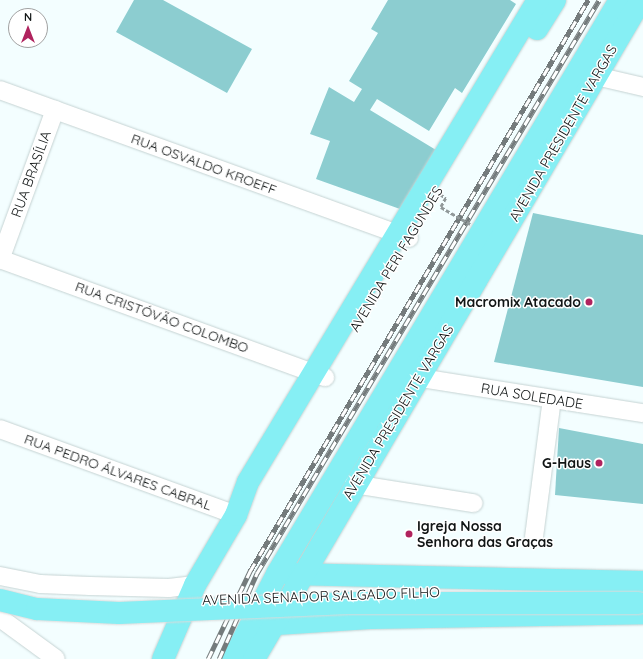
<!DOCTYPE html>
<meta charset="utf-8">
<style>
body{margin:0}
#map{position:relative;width:643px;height:659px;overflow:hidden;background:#f3feff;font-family:Quicksand,sans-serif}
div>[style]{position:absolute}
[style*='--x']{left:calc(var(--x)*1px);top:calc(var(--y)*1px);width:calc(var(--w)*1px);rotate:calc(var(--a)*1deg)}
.building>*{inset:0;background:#8ccdd0}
.path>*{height:2.5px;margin-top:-1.25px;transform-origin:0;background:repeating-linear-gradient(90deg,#91999a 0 4px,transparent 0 6px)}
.roads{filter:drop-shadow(0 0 1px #c5d3d3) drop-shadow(0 0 1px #c5d3d3)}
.minor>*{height:18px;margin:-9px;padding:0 9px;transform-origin:9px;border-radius:9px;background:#fff}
.major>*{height:22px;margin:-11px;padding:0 11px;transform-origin:11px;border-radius:11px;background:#86eff4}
.rail>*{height:4.5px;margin-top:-2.25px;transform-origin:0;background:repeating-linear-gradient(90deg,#fff 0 9px,#747b7c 0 18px);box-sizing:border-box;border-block:1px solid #747b7c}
.path-bridge>*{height:2.5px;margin-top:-1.25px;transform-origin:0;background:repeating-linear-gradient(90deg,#91999a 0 4px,transparent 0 6px)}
.bridges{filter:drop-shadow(0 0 1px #d9dada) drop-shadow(0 0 1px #d9dada)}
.major-bridge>*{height:22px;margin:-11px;padding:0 11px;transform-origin:11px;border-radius:11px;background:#86eff4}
.dots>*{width:11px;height:11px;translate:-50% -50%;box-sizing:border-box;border:2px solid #fff;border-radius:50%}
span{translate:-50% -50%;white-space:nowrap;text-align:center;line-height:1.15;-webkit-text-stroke:3px #fff;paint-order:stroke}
.street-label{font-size:14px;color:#111515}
.poi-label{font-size:14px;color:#111515;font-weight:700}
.right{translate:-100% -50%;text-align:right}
.left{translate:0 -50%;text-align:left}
.north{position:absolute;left:8px;top:8px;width:40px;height:40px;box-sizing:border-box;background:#fff;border:1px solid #a0a1a1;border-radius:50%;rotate:0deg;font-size:11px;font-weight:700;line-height:16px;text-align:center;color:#111515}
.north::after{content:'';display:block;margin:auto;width:14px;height:18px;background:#b0235e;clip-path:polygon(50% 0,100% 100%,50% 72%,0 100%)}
</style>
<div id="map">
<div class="building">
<div style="clip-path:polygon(134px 0,163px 0,252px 49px,227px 93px,116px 32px)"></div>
<div style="clip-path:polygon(388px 0,510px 0,516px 4px,462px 93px,455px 88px,429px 131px,377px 99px,370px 110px,436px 150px,400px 209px,316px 179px,330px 141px,310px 134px,329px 87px,354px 102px,362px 89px,349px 81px,378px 33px,371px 29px)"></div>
<div style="clip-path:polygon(533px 213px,643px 235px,643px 387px,494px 362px)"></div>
<div style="clip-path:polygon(559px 428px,643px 444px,643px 504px,555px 495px)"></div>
</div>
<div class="path">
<div style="--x:440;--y:194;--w:7;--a:34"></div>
<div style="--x:446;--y:198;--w:10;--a:119"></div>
<div style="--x:441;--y:207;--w:6;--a:31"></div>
</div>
<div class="roads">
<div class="minor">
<div style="--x:583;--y:73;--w:62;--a:13.1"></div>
<div style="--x:0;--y:90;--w:435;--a:19.9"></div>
<div style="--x:0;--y:259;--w:346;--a:20"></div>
<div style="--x:0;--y:260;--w:160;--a:-69.9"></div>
<div style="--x:421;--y:378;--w:225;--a:9"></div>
<div style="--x:0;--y:429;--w:251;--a:20"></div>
<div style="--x:354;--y:484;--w:121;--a:9.1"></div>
<div style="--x:534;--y:537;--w:139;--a:-82.6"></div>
<div style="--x:0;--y:576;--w:41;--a:11.3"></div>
<div style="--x:40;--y:584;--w:50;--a:2.3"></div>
<div style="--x:90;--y:586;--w:79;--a:1.5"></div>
<div style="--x:169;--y:588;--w:26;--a:-7"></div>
<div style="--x:0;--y:618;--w:69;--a:36.2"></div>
</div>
<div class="major">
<div style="--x:537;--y:29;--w:34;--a:-58"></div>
<div style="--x:289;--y:574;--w:354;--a:1.3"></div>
<div style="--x:261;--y:625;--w:109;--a:-3.7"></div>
<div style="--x:370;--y:618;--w:273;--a:-1"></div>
<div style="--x:163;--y:659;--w:81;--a:-66.6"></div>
<div style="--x:195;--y:585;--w:81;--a:-59.6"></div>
<div style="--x:236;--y:515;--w:35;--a:-70"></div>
<div style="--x:248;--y:482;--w:563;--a:-58.97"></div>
<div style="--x:233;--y:659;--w:96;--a:-62.6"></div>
<div style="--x:277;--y:574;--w:669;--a:-59.14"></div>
<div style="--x:254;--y:659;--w:764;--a:-59.58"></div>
</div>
</div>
<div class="rail">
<div style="--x:208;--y:659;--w:98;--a:-64.5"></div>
<div style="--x:250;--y:571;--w:664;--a:-59.38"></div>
<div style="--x:219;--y:659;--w:94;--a:-66.2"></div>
<div style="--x:257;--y:573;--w:667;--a:-59.17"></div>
</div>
<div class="path-bridge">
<div style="--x:446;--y:210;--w:28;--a:30"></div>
</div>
<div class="bridges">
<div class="major-bridge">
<div style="--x:0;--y:600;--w:38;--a:14"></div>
<div style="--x:37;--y:609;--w:82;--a:2.8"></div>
<div style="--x:119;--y:613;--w:230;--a:-2.5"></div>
<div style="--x:349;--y:603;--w:289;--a:0"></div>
</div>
</div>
<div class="dots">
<div style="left:589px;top:302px;background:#b0235e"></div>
<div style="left:599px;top:463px;background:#b0235e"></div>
<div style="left:409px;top:534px;background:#b0235e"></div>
</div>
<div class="street-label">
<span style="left:563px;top:133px;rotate:-60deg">AVENIDA PRESIDENTE VARGAS</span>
<span style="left:204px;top:164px;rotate:20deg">RUA OSVALDO KROEFF</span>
<span style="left:31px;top:174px;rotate:-70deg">RUA BRASÍLIA</span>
<span style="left:396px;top:259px;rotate:-59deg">AVENIDA PERI FAGUNDES</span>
<span style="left:162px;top:317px;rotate:20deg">RUA CRISTÓVÃO COLOMBO</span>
<span style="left:532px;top:396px;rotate:9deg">RUA SOLEDADE</span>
<span style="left:398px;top:412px;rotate:-59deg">AVENIDA PRESIDENTE VARGAS</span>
<span style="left:118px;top:472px;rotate:20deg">RUA PEDRO ÁLVARES CABRAL</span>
<span style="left:321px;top:596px;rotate:-2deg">AVENIDA SENADOR SALGADO FILHO</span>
</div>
<div class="poi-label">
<span class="right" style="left:581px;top:302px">Macromix Atacado</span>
<span class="right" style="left:591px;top:463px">G-Haus</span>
<span class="left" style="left:417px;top:534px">Igreja Nossa<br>Senhora das Graças</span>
</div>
<div class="north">N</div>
</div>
